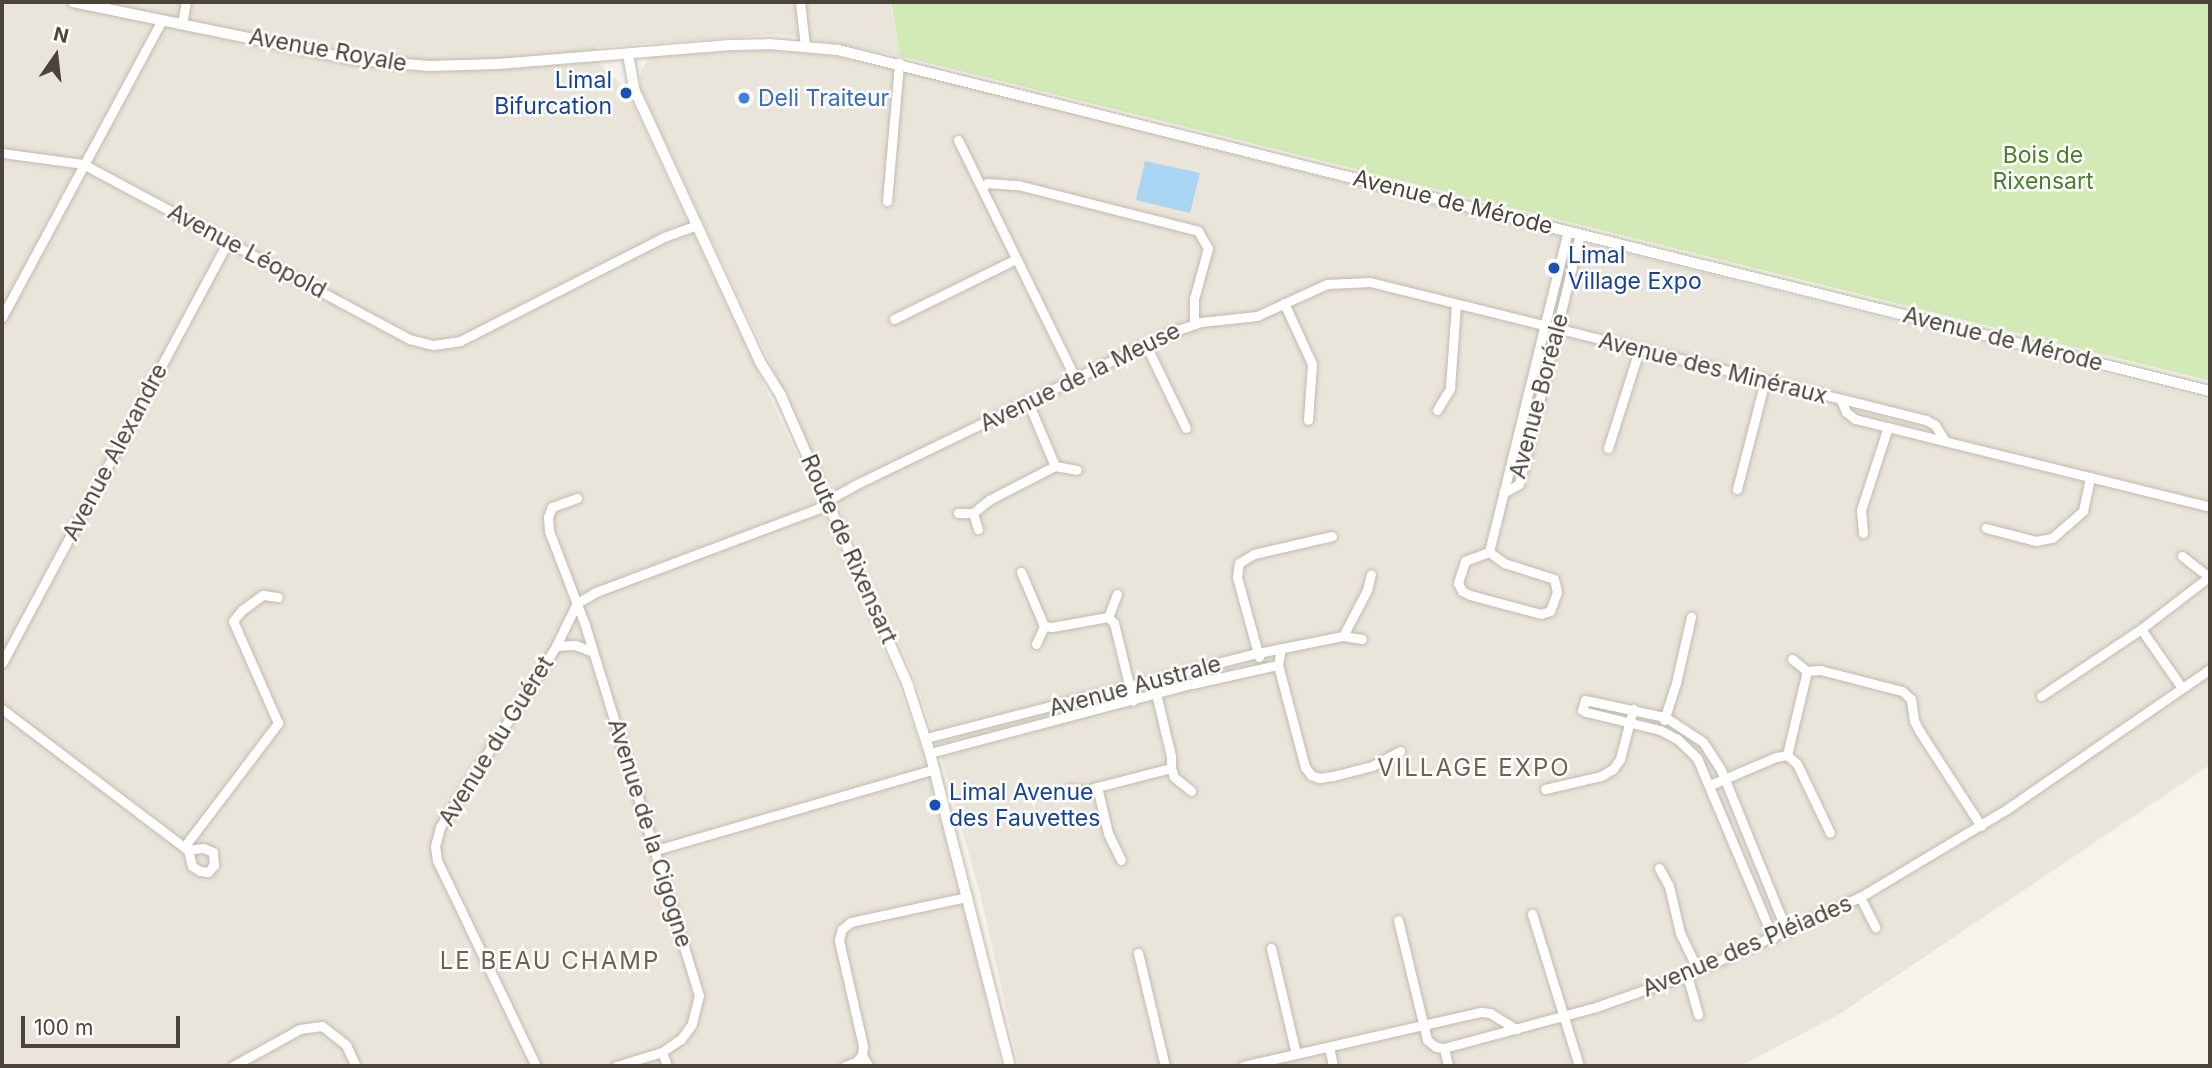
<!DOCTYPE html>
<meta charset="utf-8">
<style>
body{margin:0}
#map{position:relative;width:2212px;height:1068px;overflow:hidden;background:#f6f3ec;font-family:Inter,sans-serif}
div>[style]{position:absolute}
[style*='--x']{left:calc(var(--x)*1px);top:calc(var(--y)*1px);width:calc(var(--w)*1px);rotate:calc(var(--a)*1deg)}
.residential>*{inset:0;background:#eae5da}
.green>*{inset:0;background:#d2eab5}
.water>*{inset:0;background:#a9d4f2}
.roads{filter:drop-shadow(0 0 2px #c2bbae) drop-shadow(0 0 2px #c2bbae)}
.minor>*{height:9px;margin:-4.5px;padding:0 4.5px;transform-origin:4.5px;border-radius:4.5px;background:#fff}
.tertiary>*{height:10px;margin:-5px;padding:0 5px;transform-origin:5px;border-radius:5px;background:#fff}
.dots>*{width:19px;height:19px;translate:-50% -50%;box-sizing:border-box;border:4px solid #fff;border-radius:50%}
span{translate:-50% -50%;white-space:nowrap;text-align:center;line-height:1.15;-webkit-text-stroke:5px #fff;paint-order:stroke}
.street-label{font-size:23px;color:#4b4439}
.transit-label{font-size:23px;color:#164399}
.right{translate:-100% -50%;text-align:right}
.left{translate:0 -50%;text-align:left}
.shop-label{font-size:23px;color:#366cbe}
.park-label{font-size:23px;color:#4a7f2a}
.neighbourhood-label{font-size:24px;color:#6e6250;letter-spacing:2px}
.frame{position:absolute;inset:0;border:4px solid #4b4439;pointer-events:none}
.north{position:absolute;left:21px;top:21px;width:70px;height:70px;-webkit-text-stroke:5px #fff;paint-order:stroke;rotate:14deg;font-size:19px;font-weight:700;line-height:28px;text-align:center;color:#4b4439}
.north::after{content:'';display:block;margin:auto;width:24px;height:32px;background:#4b4439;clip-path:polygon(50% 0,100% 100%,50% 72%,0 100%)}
.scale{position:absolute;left:21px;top:1016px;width:159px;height:32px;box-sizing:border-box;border:4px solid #4b4439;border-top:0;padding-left:9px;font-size:21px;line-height:24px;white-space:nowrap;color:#4b4439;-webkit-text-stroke:5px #fff;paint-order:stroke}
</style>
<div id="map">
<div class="residential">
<div style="clip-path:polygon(2px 2px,890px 2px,900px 56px,780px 34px,596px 47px,601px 66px,624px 87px,638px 115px,813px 490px,894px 674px,925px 759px,984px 989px,1001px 1066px,2px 1066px)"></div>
<div style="clip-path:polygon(771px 49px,834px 56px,902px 71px,2210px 400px,2210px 765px,1838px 1015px,1740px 1066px,1019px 1066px,980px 894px,944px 766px,915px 679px,863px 559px,640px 88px,641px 70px,651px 56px)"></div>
</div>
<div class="green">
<div style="clip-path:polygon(891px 2px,2210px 2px,2210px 381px,900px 56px)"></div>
</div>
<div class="water">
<div style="clip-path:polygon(1145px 161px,1200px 173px,1190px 213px,1136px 200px)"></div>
</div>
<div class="roads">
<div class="minor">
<div style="--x:800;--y:2;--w:44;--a:83.5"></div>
<div style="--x:182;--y:24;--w:22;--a:-80"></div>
<div style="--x:958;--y:140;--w:265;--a:63.8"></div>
<div style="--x:2;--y:153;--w:82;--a:7.7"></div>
<div style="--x:83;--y:164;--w:370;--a:28.2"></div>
<div style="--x:409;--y:339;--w:25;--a:14"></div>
<div style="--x:433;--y:345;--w:27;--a:-8"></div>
<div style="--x:460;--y:341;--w:229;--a:-27"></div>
<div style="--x:664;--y:237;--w:35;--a:-20"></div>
<div style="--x:983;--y:186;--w:5;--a:-37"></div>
<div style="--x:987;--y:183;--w:31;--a:4"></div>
<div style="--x:1018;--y:185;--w:186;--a:14.3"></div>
<div style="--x:1198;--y:231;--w:20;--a:60"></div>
<div style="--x:1208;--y:248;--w:53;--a:105.4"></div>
<div style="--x:1194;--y:299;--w:24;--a:90"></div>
<div style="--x:887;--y:201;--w:139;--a:-85"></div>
<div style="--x:1284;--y:303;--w:67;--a:65.3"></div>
<div style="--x:1312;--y:364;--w:56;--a:94.1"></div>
<div style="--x:2;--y:317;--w:337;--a:-61.7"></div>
<div style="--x:894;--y:319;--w:136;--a:-26.2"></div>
<div style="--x:1146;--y:345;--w:92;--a:64.3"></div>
<div style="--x:1841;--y:400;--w:13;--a:67"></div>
<div style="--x:1846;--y:412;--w:11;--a:38"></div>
<div style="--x:1855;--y:419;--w:366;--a:13.9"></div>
<div style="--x:1437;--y:410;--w:26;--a:-59"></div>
<div style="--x:1450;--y:388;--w:84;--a:-85.9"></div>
<div style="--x:1608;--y:448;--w:103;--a:-72.4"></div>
<div style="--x:1055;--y:466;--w:22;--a:10"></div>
<div style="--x:1737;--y:489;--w:112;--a:-75.5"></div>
<div style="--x:1503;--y:493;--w:18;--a:-29"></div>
<div style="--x:1519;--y:484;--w:257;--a:-76.3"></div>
<div style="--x:577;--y:498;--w:27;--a:160"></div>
<div style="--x:552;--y:507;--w:11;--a:112"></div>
<div style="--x:548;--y:517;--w:14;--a:86"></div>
<div style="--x:549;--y:531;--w:101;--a:69"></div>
<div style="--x:585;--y:625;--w:387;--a:72.9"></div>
<div style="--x:699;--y:995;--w:30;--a:104"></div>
<div style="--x:692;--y:1024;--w:19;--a:126"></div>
<div style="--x:681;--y:1039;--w:23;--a:146"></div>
<div style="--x:958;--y:513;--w:15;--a:0"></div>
<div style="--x:973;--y:513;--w:21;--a:-39"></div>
<div style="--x:989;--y:500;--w:74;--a:-27.3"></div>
<div style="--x:1055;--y:466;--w:69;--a:-112.9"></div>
<div style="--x:973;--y:513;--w:17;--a:73"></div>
<div style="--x:1986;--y:528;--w:52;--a:14.6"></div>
<div style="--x:2036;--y:541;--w:16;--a:-11"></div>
<div style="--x:2052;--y:538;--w:41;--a:-41.1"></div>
<div style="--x:2083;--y:511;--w:35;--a:-78"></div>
<div style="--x:1863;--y:533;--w:23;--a:-95"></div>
<div style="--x:1861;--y:510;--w:87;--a:-72"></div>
<div style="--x:1489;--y:552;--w:19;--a:36"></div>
<div style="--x:1504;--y:563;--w:52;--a:17.7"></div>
<div style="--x:1554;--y:579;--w:13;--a:77"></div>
<div style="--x:1557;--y:592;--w:20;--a:110"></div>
<div style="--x:1550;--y:611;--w:9;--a:162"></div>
<div style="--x:1541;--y:614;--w:73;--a:-165"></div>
<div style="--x:1470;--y:595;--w:9;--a:-153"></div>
<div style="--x:1462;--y:591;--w:9;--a:-117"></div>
<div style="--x:1458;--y:583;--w:23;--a:-72"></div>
<div style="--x:1465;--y:561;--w:26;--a:-21"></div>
<div style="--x:1489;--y:552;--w:331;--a:-76.2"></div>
<div style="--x:2182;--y:556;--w:33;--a:38"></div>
<div style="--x:1021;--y:572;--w:59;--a:66.9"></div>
<div style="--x:1044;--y:626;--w:8;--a:7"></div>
<div style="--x:1052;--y:627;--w:57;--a:-10.1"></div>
<div style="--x:1117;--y:594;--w:25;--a:111"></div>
<div style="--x:1108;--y:617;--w:8;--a:45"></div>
<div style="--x:1114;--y:623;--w:80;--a:76.3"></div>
<div style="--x:2141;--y:629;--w:72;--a:55.2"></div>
<div style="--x:1343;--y:636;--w:19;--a:9"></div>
<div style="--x:1036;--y:644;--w:20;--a:-66"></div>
<div style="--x:556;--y:646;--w:19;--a:-3"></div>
<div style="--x:575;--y:645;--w:19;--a:21"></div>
<div style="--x:1281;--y:648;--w:17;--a:100"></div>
<div style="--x:1278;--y:665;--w:106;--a:75.2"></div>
<div style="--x:1305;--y:767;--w:10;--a:53"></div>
<div style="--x:1311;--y:775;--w:9;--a:21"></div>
<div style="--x:1319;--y:778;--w:14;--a:-8"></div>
<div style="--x:1333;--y:776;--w:40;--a:-14.4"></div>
<div style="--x:1372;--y:766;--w:32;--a:-28"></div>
<div style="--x:1259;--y:657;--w:83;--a:-105.4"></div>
<div style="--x:1237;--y:577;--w:14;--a:-82"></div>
<div style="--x:1239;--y:563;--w:17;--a:-31"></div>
<div style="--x:1254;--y:554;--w:80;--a:-13"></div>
<div style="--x:1792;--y:659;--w:19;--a:39"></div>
<div style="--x:2;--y:663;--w:479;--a:-61.8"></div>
<div style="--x:2041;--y:696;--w:120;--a:-33.8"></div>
<div style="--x:2141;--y:629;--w:87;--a:-37.5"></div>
<div style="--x:2;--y:709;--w:233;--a:37.2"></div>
<div style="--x:188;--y:850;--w:15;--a:-8"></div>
<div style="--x:203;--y:848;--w:11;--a:22"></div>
<div style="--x:213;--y:852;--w:13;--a:86"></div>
<div style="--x:214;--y:865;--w:9;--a:131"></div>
<div style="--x:208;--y:872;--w:8;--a:-173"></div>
<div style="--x:200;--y:871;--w:9;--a:-148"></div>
<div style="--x:192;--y:866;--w:16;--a:-104"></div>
<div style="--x:1664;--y:720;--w:39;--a:-72"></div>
<div style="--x:1676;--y:683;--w:68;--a:-77.2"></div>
<div style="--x:926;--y:738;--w:343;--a:-14.4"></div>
<div style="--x:1258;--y:653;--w:87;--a:-11.3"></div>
<div style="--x:1343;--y:636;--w:52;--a:-62.4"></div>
<div style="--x:1367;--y:590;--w:16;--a:-76"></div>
<div style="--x:930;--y:753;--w:271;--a:-14.8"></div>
<div style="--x:1192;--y:684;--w:88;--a:-12.5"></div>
<div style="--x:1787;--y:755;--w:86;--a:-76.6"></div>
<div style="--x:1807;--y:671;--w:13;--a:-4"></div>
<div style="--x:1820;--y:670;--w:85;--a:14.4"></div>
<div style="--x:1902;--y:691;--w:12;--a:42"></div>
<div style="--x:1911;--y:699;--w:22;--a:82"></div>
<div style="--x:1914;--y:721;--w:13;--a:61"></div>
<div style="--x:1920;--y:732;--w:112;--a:57"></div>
<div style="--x:1787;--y:755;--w:13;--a:42"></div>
<div style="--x:1797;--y:764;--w:76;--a:64.4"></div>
<div style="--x:1171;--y:768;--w:9;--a:72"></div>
<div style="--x:1174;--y:777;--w:22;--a:39"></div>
<div style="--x:1710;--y:785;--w:72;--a:-23"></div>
<div style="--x:1776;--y:757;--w:11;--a:-10"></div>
<div style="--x:1069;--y:789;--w:15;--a:8"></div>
<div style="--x:1084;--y:791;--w:14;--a:-17"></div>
<div style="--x:1545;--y:789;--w:57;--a:-13.1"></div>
<div style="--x:1601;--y:776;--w:14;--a:-30"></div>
<div style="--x:1613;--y:769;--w:12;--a:-55"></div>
<div style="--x:1620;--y:759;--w:52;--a:-75.4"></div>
<div style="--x:184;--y:847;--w:156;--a:-52.8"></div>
<div style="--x:278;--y:723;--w:111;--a:-113.8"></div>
<div style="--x:233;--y:621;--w:14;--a:-51"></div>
<div style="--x:242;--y:610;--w:26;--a:-36"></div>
<div style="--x:263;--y:595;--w:15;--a:8"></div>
<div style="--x:656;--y:850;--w:290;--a:-16.2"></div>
<div style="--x:1121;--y:860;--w:30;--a:-116"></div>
<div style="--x:1108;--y:833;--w:47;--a:-103.4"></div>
<div style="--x:1097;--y:787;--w:76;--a:-14.4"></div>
<div style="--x:1171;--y:768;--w:12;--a:-90"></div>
<div style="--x:1171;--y:756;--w:77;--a:-103.5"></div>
<div style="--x:1659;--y:868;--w:21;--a:61"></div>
<div style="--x:1669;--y:886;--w:48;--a:76.8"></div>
<div style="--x:1680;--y:933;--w:41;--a:64.1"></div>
<div style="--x:1860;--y:897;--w:34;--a:63"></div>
<div style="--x:1532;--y:914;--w:159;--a:72.8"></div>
<div style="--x:1398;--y:920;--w:123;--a:76.4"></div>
<div style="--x:1427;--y:1040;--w:11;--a:38"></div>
<div style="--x:1436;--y:1047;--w:8;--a:7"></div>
<div style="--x:1444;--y:1048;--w:157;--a:-15.1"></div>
<div style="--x:1596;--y:1007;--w:96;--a:-19.4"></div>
<div style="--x:1687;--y:975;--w:190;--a:-24.3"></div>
<div style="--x:1860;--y:897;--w:171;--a:-30.9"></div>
<div style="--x:2007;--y:809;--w:247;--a:-34.6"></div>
<div style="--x:1773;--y:938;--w:195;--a:-112.9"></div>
<div style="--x:1697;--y:758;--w:28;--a:-136"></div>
<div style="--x:1677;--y:739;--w:19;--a:-152"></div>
<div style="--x:1660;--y:730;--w:76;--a:-166.3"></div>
<div style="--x:1586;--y:712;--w:4;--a:-153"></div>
<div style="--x:1582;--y:710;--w:10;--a:-73"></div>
<div style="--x:1585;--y:700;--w:82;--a:12"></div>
<div style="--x:1665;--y:717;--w:45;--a:33.3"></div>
<div style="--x:1703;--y:742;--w:33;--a:57"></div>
<div style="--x:1721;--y:770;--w:175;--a:67.8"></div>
<div style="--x:1271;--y:948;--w:109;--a:76.7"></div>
<div style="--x:1138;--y:953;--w:116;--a:76.6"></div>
<div style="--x:1687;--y:975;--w:41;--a:74.2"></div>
<div style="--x:1329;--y:1047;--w:19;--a:78"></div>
<div style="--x:1444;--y:1048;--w:18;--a:77"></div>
<div style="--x:862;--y:1055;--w:13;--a:61"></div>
<div style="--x:233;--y:1066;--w:77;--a:-28.9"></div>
<div style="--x:300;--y:1029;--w:22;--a:-8"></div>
<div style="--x:322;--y:1026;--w:31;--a:38"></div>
<div style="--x:346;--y:1045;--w:23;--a:65"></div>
<div style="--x:536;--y:1066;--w:229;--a:-115.7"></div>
<div style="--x:437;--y:860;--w:14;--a:-98"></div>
<div style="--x:435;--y:846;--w:20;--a:-75"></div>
<div style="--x:440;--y:827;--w:215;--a:-57.3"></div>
<div style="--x:556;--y:646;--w:48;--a:-64"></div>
<div style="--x:577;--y:603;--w:22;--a:-30"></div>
<div style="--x:596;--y:592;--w:236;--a:-20.6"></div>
<div style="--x:817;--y:509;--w:14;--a:-39"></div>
<div style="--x:828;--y:500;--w:38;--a:-29"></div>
<div style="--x:861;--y:482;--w:342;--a:-25.8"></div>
<div style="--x:1169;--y:333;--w:34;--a:-19"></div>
<div style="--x:1201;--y:322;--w:56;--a:-6.1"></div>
<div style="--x:1257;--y:316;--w:77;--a:-24.6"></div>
<div style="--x:1327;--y:284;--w:43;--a:-2.7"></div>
<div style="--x:1370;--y:282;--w:573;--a:13.94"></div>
<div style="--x:1926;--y:420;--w:10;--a:29"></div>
<div style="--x:1935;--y:425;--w:19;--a:58"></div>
<div style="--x:616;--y:1066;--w:48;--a:-16.9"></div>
<div style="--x:662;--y:1052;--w:15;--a:70"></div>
<div style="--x:845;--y:1066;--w:12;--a:-20"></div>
<div style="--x:856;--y:1062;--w:9;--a:-49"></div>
<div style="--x:862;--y:1055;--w:9;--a:-84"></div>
<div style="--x:863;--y:1046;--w:109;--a:-102.8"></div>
<div style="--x:839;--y:940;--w:11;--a:-75"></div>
<div style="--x:842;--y:929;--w:11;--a:-38"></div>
<div style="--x:851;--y:922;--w:119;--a:-12.2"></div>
<div style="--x:1243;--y:1066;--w:244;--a:-12.8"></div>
<div style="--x:1481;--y:1012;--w:9;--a:6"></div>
<div style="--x:1490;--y:1013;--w:31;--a:32"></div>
</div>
<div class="tertiary">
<div style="--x:73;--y:2;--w:283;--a:11.6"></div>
<div style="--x:350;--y:59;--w:79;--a:5.1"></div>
<div style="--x:429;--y:66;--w:69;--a:-1.7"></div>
<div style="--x:498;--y:64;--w:233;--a:-4.7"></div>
<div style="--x:730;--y:45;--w:39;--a:-1"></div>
<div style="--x:769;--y:44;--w:69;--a:5"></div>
<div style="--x:838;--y:50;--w:1414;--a:13.96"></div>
<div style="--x:628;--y:54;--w:36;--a:80"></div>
<div style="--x:634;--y:89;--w:301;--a:65.2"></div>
<div style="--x:760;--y:362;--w:40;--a:58"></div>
<div style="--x:781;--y:396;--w:317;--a:66.3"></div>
<div style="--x:908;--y:686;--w:71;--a:71.8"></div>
<div style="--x:930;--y:753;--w:323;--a:75.7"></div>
</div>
</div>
<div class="dots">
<div style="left:626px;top:93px;background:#1a4fb4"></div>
<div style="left:744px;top:98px;background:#3f7fe0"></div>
<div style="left:1554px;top:268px;background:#1a4fb4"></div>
<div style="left:935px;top:805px;background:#1a4fb4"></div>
</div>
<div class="street-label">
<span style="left:328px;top:50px;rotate:10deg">Avenue Royale</span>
<span style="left:1453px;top:202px;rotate:14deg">Avenue de Mérode</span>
<span style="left:247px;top:251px;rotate:28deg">Avenue Léopold</span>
<span style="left:2003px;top:339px;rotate:14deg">Avenue de Mérode</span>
<span style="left:1713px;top:368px;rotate:14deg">Avenue des Minéraux</span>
<span style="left:1080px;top:377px;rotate:-26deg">Avenue de la Meuse</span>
<span style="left:1539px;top:396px;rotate:-75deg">Avenue Boréale</span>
<span style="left:115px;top:452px;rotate:-62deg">Avenue Alexandre</span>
<span style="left:849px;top:549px;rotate:66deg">Route de Rixensart</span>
<span style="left:1135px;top:686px;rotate:-15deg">Avenue Australe</span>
<span style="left:496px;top:741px;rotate:-58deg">Avenue du Guéret</span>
<span style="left:650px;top:833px;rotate:73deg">Avenue de la Cigogne</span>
<span style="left:1747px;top:946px;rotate:-23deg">Avenue des Pléiades</span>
</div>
<div class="transit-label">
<span class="right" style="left:612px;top:93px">Limal<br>Bifurcation</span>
<span class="left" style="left:1568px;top:268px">Limal<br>Village Expo</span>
<span class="left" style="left:949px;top:805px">Limal Avenue<br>des Fauvettes</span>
</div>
<div class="shop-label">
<span class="left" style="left:758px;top:98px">Deli Traiteur</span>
</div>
<div class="park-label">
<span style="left:2043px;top:168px">Bois de<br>Rixensart</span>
</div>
<div class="neighbourhood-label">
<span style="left:1474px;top:768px">VILLAGE EXPO</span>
<span style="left:550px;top:961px">LE BEAU CHAMP</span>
</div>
<div class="frame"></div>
<div class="north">N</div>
<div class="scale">100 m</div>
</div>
